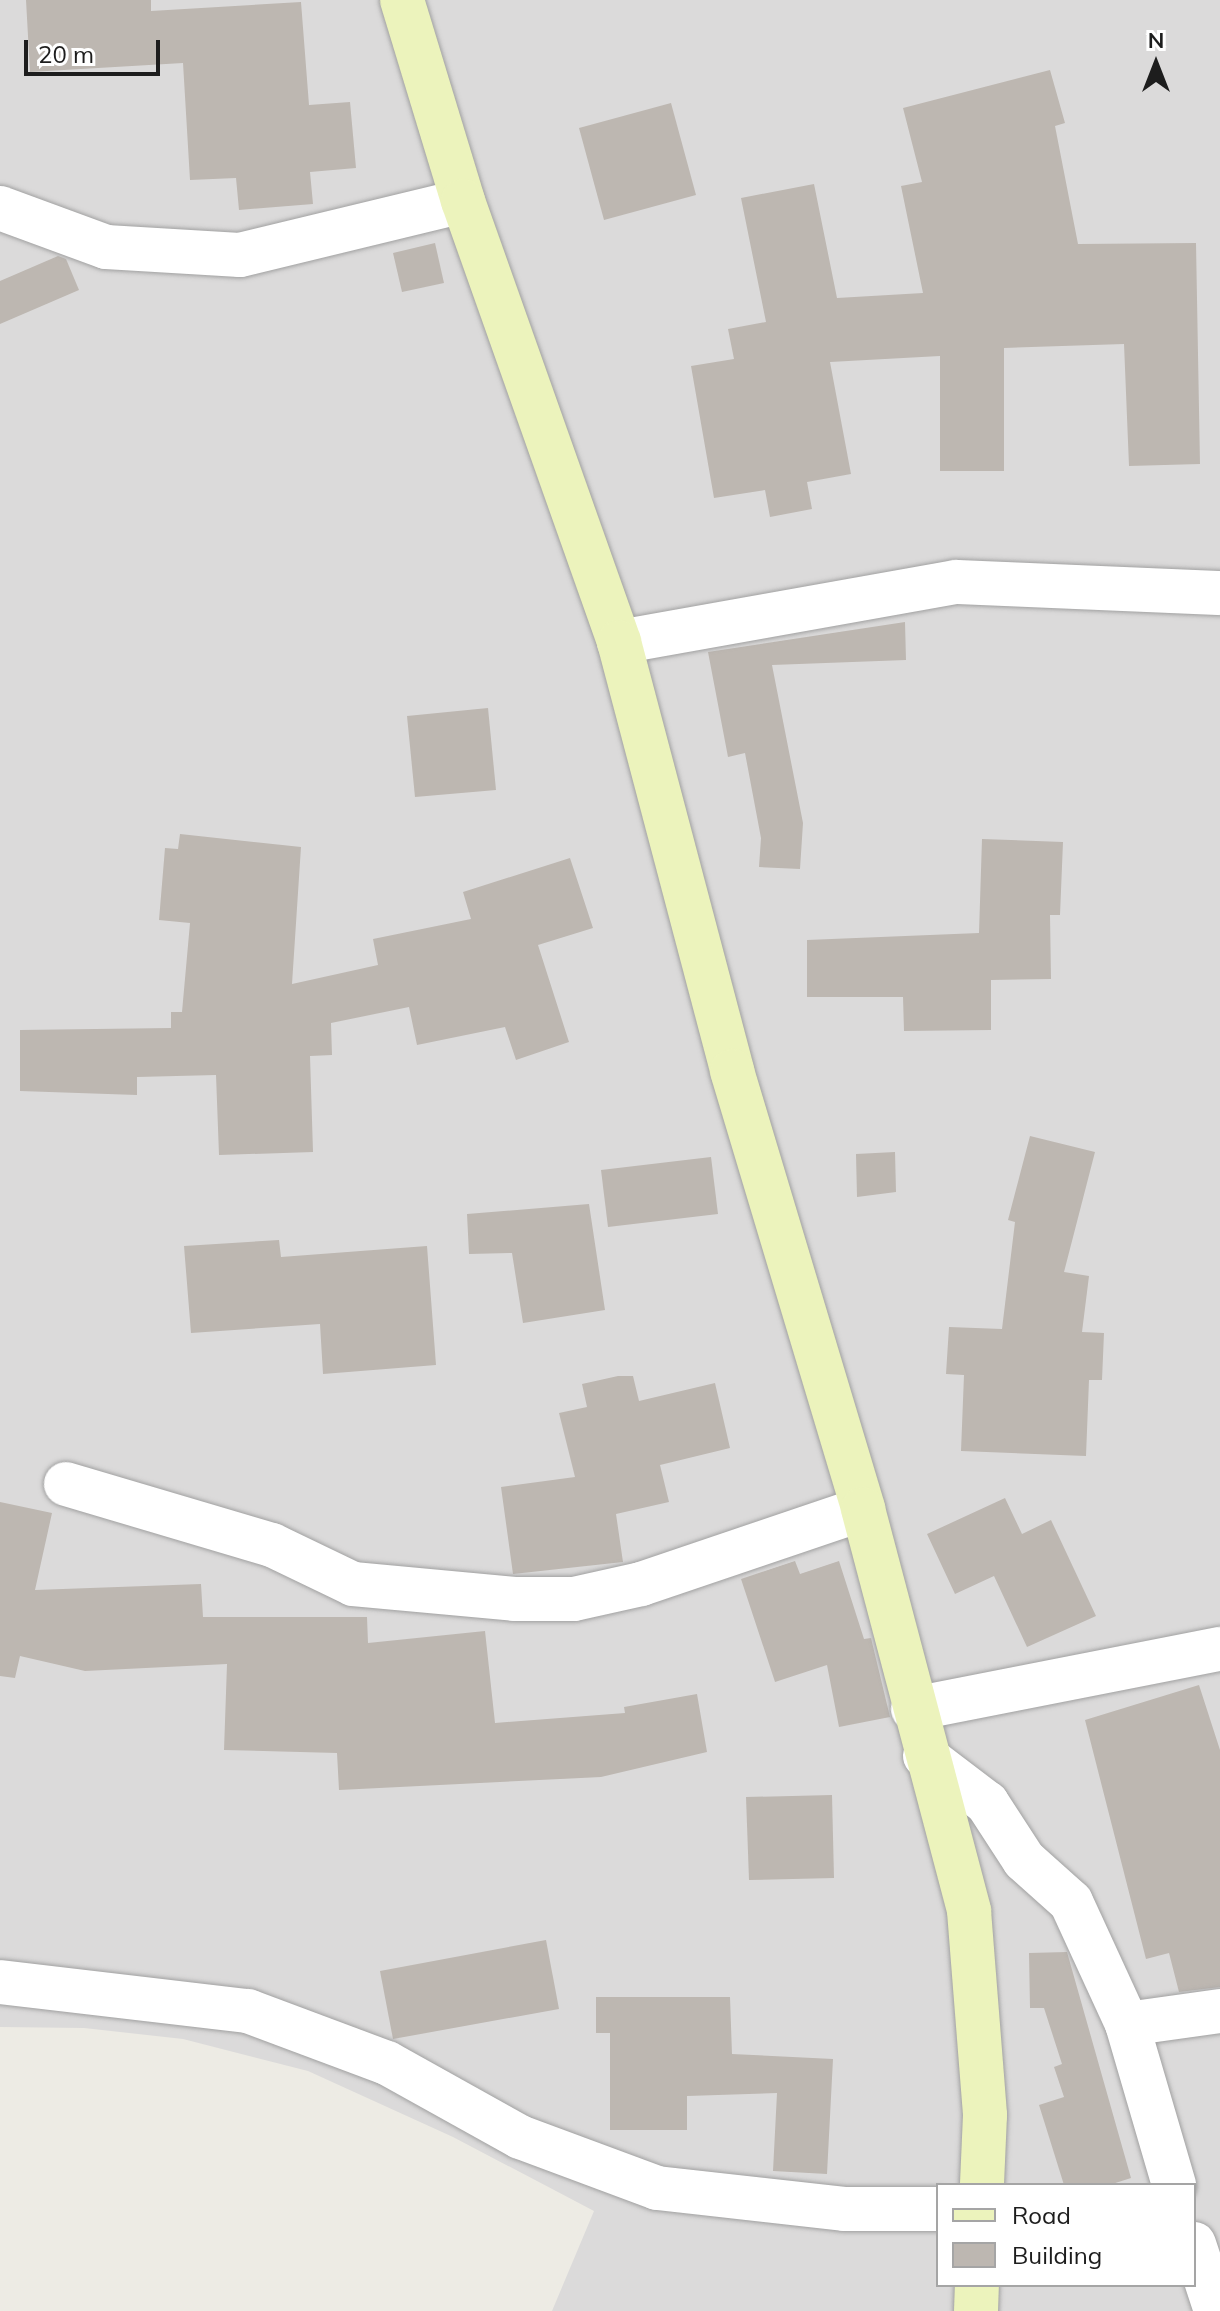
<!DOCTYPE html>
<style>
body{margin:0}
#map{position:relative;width:1220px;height:2311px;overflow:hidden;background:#edebe4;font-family:Mulish,sans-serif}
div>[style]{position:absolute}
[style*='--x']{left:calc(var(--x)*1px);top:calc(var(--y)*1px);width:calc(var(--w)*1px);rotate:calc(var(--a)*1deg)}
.residential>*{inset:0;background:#dbdada}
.building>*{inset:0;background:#bdb7b1}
.roads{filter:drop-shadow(0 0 2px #a1a1a1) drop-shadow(0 0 2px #a1a1a1)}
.street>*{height:44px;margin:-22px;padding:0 22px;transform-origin:22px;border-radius:22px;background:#fff}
.secondary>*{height:44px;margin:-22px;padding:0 22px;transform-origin:22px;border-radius:22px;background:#ecf3bc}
span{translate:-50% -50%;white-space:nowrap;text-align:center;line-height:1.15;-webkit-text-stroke:8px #fff;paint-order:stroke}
.legend{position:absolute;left:936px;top:2183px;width:260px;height:104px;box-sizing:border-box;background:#fff;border:2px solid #a5a5a5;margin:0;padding:10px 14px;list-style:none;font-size:24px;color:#1d1d1d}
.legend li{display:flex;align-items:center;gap:16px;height:40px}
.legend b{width:40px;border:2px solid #a5a5a5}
.north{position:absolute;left:1116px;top:24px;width:80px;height:80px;-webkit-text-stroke:6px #fff;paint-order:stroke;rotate:0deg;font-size:22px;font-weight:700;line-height:32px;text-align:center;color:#1d1d1d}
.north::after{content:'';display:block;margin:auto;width:28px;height:36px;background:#1d1d1d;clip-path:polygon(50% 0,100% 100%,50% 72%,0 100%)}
.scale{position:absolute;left:24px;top:40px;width:136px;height:36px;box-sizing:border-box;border:4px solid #1d1d1d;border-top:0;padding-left:10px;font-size:24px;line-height:28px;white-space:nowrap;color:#1d1d1d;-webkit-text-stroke:6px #fff;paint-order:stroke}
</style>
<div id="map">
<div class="residential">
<div style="clip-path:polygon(evenodd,0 0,1220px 0,1220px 2311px,552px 2311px,594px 2211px,453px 2137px,308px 2071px,183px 2039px,84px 2028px,0 2027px,0 0,938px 2185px,1194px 2185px,1194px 2285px,938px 2285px,938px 2185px)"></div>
</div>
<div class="building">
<div style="clip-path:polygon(26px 0,151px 0,151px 11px,301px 2px,309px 105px,350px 102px,356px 168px,310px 172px,313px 204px,239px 210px,236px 178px,190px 180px,183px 63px,30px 72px)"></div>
<div style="clip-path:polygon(1050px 70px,1065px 123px,1055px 126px,1078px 244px,1196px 243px,1200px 464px,1129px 466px,1124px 344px,1004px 348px,1004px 471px,940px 471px,940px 356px,830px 362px,851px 474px,807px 482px,812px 509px,770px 517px,765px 490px,714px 498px,691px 366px,734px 359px,728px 329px,766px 322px,741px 198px,814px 184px,837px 298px,923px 293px,901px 186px,922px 182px,903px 108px)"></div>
<div style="clip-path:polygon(671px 103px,696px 195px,604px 220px,579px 128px)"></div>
<div style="clip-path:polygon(435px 243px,444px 283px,402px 292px,393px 253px)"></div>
<div style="clip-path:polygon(58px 256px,66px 259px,79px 290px,0 324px,0 281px)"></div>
<div style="clip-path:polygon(905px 622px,906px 660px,772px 665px,803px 823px,800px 869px,759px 867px,761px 838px,745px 753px,728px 757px,708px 652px)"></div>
<div style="clip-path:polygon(488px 708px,496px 790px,415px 797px,407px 716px)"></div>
<div style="clip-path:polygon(180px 834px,301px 847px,292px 984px,378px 965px,373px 939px,471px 919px,463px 892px,570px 858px,593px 928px,538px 945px,569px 1042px,516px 1060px,505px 1027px,417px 1045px,409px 1007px,331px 1023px,332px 1055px,310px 1056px,313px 1152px,219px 1155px,216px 1075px,137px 1077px,137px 1095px,20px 1091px,20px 1030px,171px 1028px,171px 1012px,182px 1012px,190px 923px,159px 920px,165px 848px,178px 849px)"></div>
<div style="clip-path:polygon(982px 839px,1063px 842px,1060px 915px,1050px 915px,1051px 979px,991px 980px,991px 1030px,904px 1031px,903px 997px,807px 997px,807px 940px,979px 933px)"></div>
<div style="clip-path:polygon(1030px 1136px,1095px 1152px,1064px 1272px,1089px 1276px,1082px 1332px,1104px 1333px,1102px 1380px,1089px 1380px,1086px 1456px,961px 1451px,964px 1375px,946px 1374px,949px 1327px,1002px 1329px,1015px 1222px,1008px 1220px)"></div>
<div style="clip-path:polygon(895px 1152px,896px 1192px,857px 1197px,856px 1154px)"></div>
<div style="clip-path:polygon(711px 1157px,718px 1214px,608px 1227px,601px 1170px)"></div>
<div style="clip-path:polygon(589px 1204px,605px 1310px,523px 1323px,512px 1253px,469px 1254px,467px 1214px)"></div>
<div style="clip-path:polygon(279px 1240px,281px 1257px,427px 1246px,436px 1365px,323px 1374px,320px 1324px,191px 1333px,184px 1246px)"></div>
<div style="clip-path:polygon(618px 1376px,633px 1376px,639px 1401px,715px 1383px,730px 1448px,660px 1465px,669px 1502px,616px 1514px,623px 1562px,513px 1574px,501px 1487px,575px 1477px,559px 1413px,587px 1407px,582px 1384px)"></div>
<div style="clip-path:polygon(1005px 1498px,1022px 1534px,1051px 1520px,1096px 1616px,1027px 1647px,994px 1576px,955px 1594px,927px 1534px)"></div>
<div style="clip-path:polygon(0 1502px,52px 1513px,35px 1590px,201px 1584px,203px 1617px,367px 1617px,368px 1643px,485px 1631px,495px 1723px,625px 1713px,624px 1707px,697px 1694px,707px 1752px,601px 1777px,339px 1790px,337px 1753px,224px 1750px,227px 1664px,85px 1671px,20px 1656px,15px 1678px,0 1676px)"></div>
<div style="clip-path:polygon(795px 1561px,800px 1574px,839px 1561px,864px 1639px,871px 1638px,890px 1717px,839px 1727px,827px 1665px,775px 1682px,741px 1579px)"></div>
<div style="clip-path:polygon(1199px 1685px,1220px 1750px,1220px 1987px,1179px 1992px,1169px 1953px,1146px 1959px,1085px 1720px)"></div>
<div style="clip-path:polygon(832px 1795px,834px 1878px,749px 1880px,746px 1797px)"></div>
<div style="clip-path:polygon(546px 1940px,559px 2009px,393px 2039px,380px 1971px)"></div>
<div style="clip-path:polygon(1067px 1952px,1131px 2178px,1109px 2185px,1064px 2185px,1039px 2105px,1064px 2097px,1054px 2067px,1062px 2064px,1044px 2008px,1030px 2008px,1029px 1953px)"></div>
<div style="clip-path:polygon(596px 1997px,730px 1997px,732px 2054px,833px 2059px,827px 2174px,773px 2171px,777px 2093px,687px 2096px,687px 2130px,610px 2130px,610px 2033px,596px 2033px)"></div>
</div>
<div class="roads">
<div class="street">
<div style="--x:0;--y:208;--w:113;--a:20.2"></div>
<div style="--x:106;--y:247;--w:134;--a:3.4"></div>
<div style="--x:240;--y:255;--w:229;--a:-13.6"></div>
<div style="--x:619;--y:642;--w:342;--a:-10.1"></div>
<div style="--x:956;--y:582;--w:264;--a:2.4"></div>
<div style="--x:66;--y:1484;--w:215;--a:16.5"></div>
<div style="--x:272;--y:1545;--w:90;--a:25.7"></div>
<div style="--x:353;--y:1584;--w:162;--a:5.3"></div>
<div style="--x:514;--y:1599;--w:60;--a:0"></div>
<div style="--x:574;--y:1599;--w:69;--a:-12.6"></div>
<div style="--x:641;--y:1584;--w:234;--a:-18.7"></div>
<div style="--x:913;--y:1709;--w:313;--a:-11.1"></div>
<div style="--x:925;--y:1756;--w:78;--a:37.2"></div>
<div style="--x:987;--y:1803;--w:68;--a:57"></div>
<div style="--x:1024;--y:1860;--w:63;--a:41.8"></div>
<div style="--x:1071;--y:1902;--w:134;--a:65.3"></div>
<div style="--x:1127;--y:2024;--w:168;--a:73.7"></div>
<div style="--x:0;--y:1982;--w:250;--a:6.7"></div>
<div style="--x:248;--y:2011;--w:148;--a:20.5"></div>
<div style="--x:387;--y:2063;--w:152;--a:29.1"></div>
<div style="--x:520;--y:2137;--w:146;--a:20.4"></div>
<div style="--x:657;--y:2188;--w:188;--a:6.4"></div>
<div style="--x:844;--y:2209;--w:94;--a:0"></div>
<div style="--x:1127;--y:2024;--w:94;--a:-8"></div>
<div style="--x:1194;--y:2244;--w:71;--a:71.8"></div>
</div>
<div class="secondary">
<div style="--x:402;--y:0;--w:210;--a:73.1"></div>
<div style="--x:463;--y:201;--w:468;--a:70.5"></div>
<div style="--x:619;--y:642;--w:444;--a:75.2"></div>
<div style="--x:732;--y:1071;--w:457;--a:73.3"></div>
<div style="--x:863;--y:1509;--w:416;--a:75.2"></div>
<div style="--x:969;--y:1911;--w:205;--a:85.5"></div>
<div style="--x:985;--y:2115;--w:70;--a:92.5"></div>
<div style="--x:976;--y:2311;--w:26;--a:-88"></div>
</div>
</div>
<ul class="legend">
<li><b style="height:10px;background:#ecf3bc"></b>Road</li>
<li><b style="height:22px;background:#bdb7b1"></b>Building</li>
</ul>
<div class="north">N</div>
<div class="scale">20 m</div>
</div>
